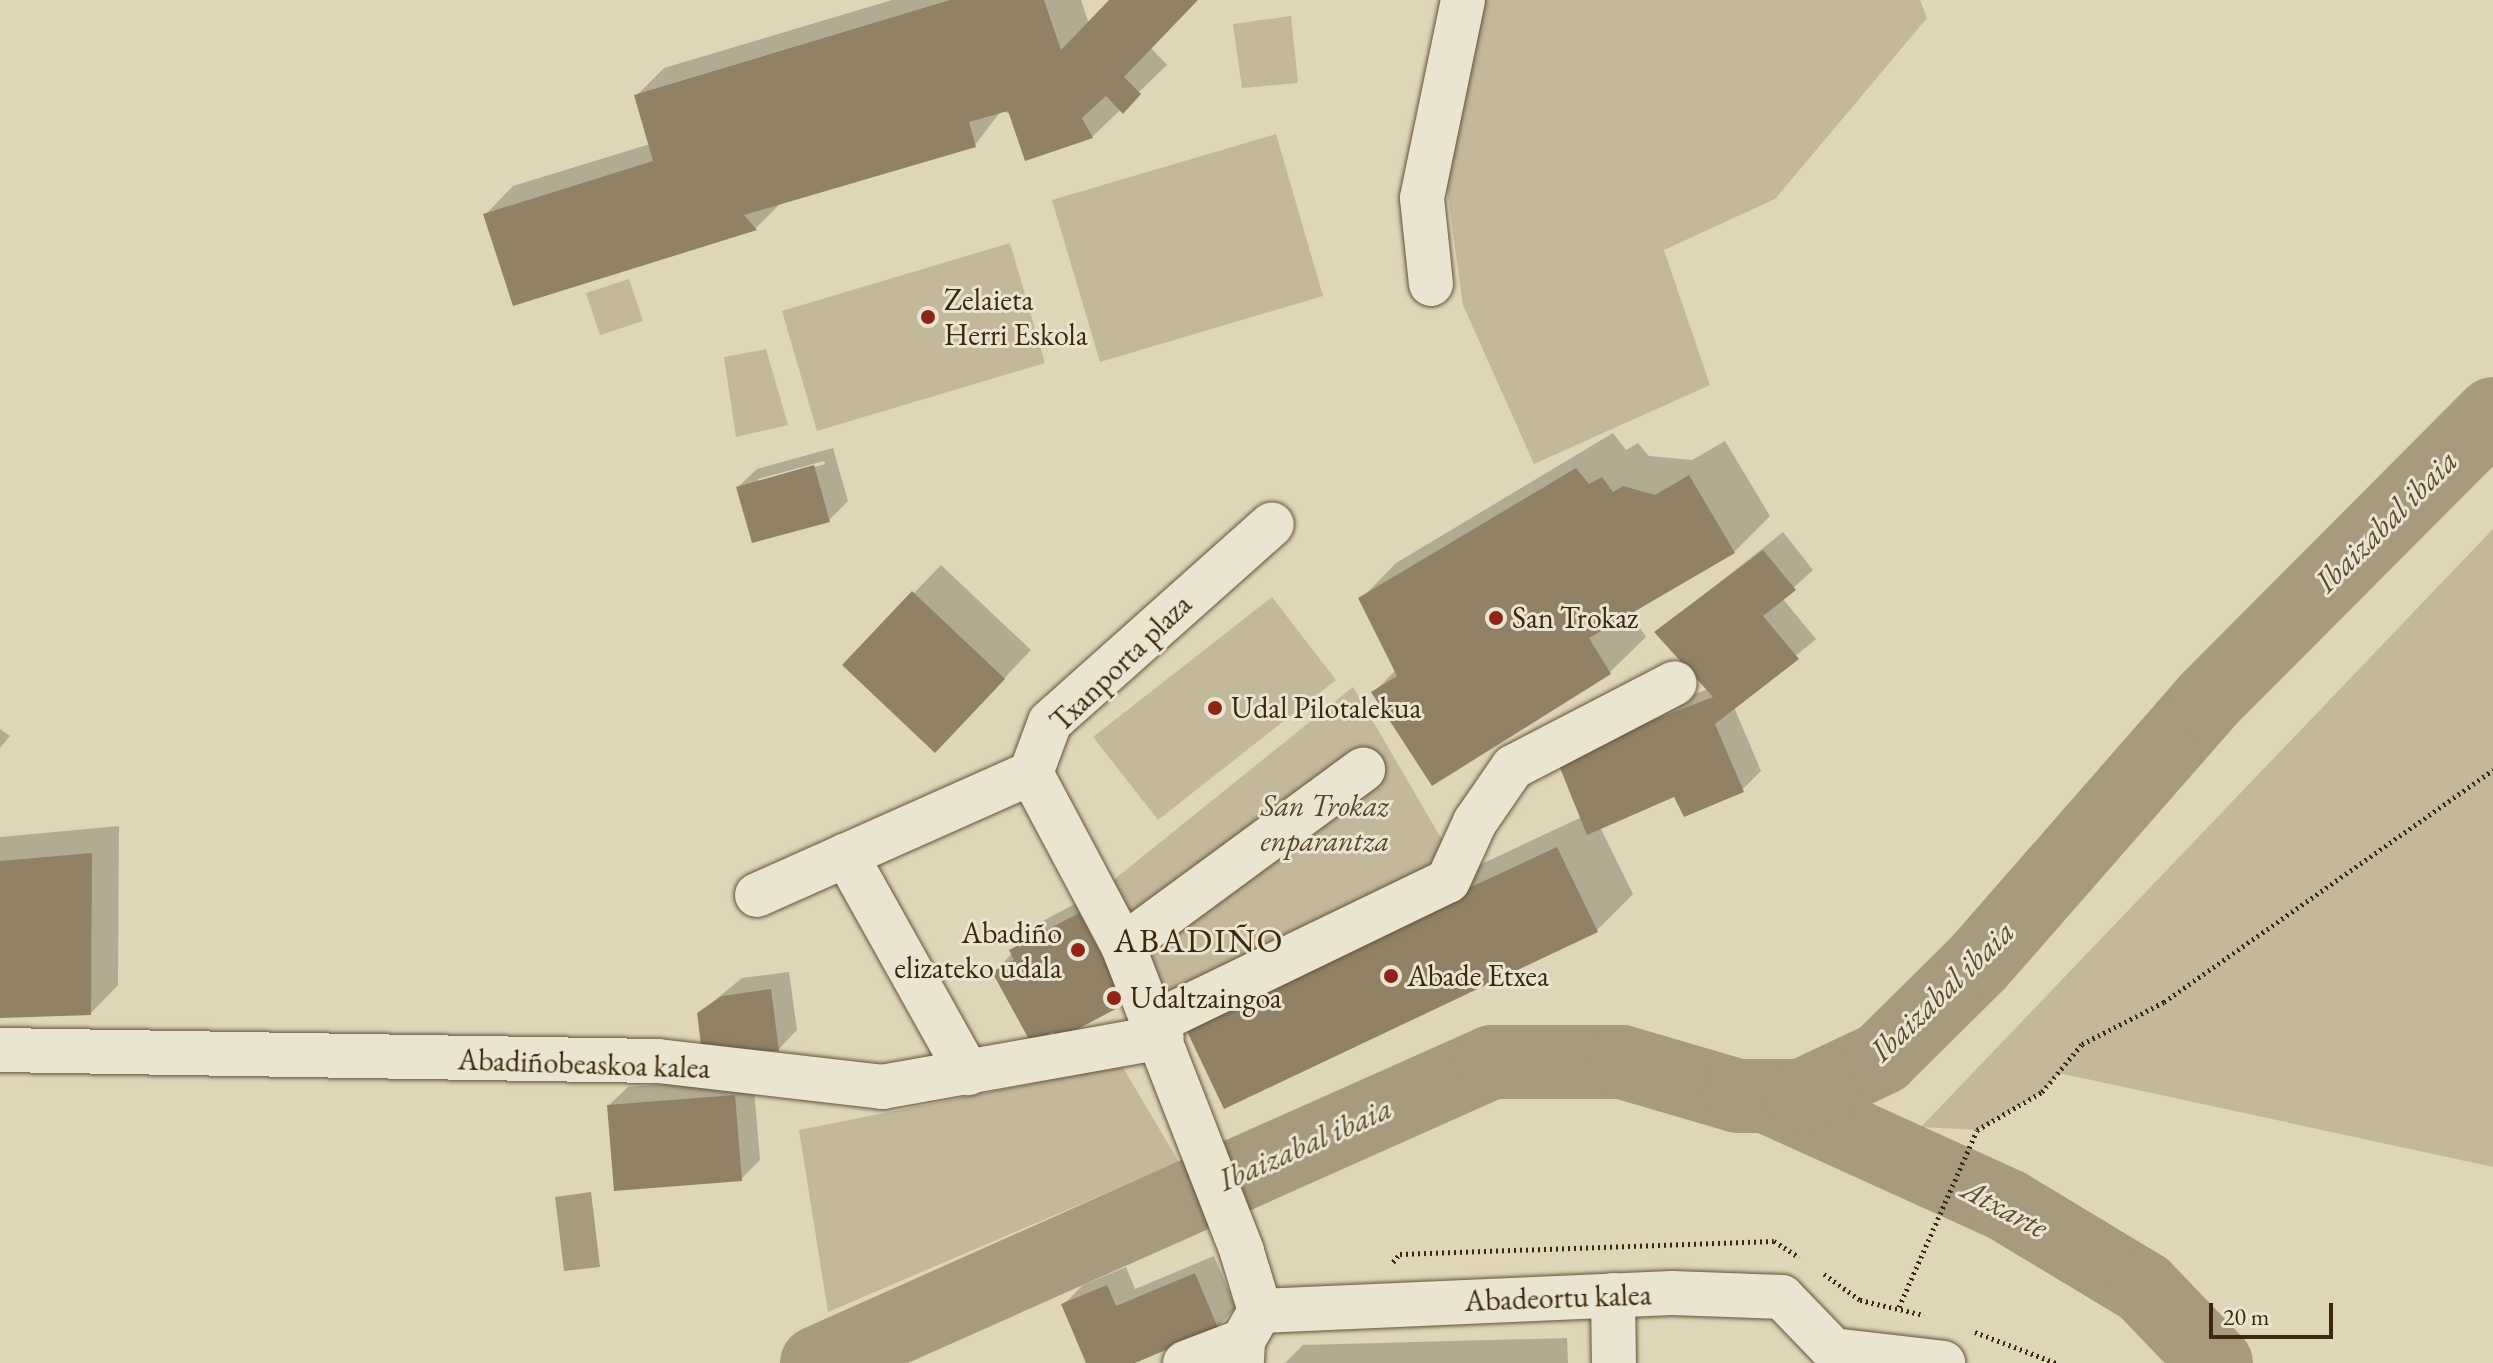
<!DOCTYPE html>
<meta charset="utf-8">
<style>
body{margin:0}
#map{position:relative;width:2493px;height:1363px;overflow:hidden;background:#dfd6b7;font-family:"EB Garamond",serif}
div>[style]{position:absolute}
[style*='--x']{left:calc(var(--x)*1px);top:calc(var(--y)*1px);width:calc(var(--w)*1px);rotate:calc(var(--a)*1deg)}
.green>*{inset:0;background:#c4b89a}
.water>*{inset:0;background:#a89b7d}
.shadow>*{inset:0;background:#0003}
.river>*{height:74px;margin:-37px;padding:0 37px;transform-origin:37px;border-radius:37px;background:#a89b7d}
.building>*{inset:0;background:#928265}
.path>*{height:5px;margin-top:-2.5px;transform-origin:0;background:repeating-linear-gradient(90deg,#3e280c 0 2px,transparent 0 6px)}
.roads{filter:drop-shadow(0 0 2px #665437) drop-shadow(0 0 2px #665437)}
.minor>*{height:44px;margin:-22px;padding:0 22px;transform-origin:22px;border-radius:22px;background:#eae4d0}
.dots>*{width:22px;height:22px;translate:-50% -50%;box-sizing:border-box;border:4px solid #eae4d0;border-radius:50%}
span{translate:-50% -50%;white-space:nowrap;text-align:center;line-height:1.15;-webkit-text-stroke:6px #eae4d0;paint-order:stroke}
.poi-label{font-size:30px;color:#3e280c}
.left{translate:0 -50%;text-align:left}
.right{translate:-100% -50%;text-align:right}
.street-label{font-size:30px;color:#3e280c}
.park-label{font-size:30px;color:#594528;font-style:italic}
.water-label{font-size:32px;color:#5e4a2e;font-style:italic}
.quarter-label{font-size:34px;color:#3e280c;letter-spacing:2px}
.scale{position:absolute;left:2209px;top:1303px;width:124px;height:36px;box-sizing:border-box;border:4px solid #3e280c;border-top:0;padding-left:10px;font-size:24px;line-height:28px;white-space:nowrap;color:#3e280c;-webkit-text-stroke:6px #eae4d0;paint-order:stroke}
</style>
<div id="map">
<div class="green">
<div style="clip-path:polygon(1473px 0,1920px 0,1927px 18px,1775px 199px,1664px 250px,1710px 385px,1534px 464px,1463px 305px,1447px 190px)"></div>
<div style="clip-path:polygon(1291px 16px,1298px 83px,1242px 88px,1233px 24px)"></div>
<div style="clip-path:polygon(1276px 134px,1323px 296px,1100px 362px,1052px 200px)"></div>
<div style="clip-path:polygon(1010px 243px,1045px 363px,817px 431px,782px 311px)"></div>
<div style="clip-path:polygon(629px 279px,643px 321px,600px 335px,586px 293px)"></div>
<div style="clip-path:polygon(766px 349px,788px 425px,736px 437px,724px 357px)"></div>
<div style="clip-path:polygon(2493px 529px,2493px 1167px,2059px 1073px,2042px 1092px,1977px 1130px,1921px 1127px)"></div>
<div style="clip-path:polygon(1272px 597px,1336px 680px,1158px 820px,1093px 737px)"></div>
<div style="clip-path:polygon(1353px 687px,1452px 857px,1168px 1004px,1111px 882px)"></div>
<div style="clip-path:polygon(1122px 1066px,1179px 1162px,828px 1312px,799px 1130px)"></div>
</div>
<div class="water">
<div style="clip-path:polygon(591px 1192px,600px 1267px,564px 1271px,555px 1197px)"></div>
</div>
<div class="shadow">
<div style="clip-path:polygon(892px 0,1081px 0,1089px 24px,1112px 0,1197px 0,1151px 48px,1167px 65px,1092px 137px,1001px 111px,975px 145px,782px 202px,756px 228px,514px 304px,486px 214px,513px 186px,650px 144px,636px 96px,664px 68px)"></div>
<div style="clip-path:polygon(1613px 433px,1626px 450px,1638px 443px,1649px 456px,1692px 460px,1725px 441px,1770px 516px,1734px 552px,1630px 612px,1646px 637px,1610px 672px,1432px 783px,1373px 693px,1396px 670px,1361px 599px,1396px 563px)"></div>
<div style="clip-path:polygon(evenodd,833px 448px,848px 501px,829px 520px,738px 487px,757px 469px,833px 448px,824px 461px,825px 464px,758px 483px,758px 479px,824px 461px)"></div>
<div style="clip-path:polygon(1783px 532px,1813px 570px,1782px 598px,1816px 639px,1734px 707px,1761px 771px,1742px 790px,1675px 795px,1600px 827px,1633px 894px,1597px 930px,1220px 986px,1582px 817px,1577px 740px,1708px 689px,1657px 632px)"></div>
<div style="clip-path:polygon(941px 565px,1031px 650px,963px 722px,845px 665px)"></div>
<div style="clip-path:polygon(0 729px,10px 736px,0 748px)"></div>
<div style="clip-path:polygon(119px 826px,118px 985px,91px 1013px,0 1016px,0 837px)"></div>
<div style="clip-path:polygon(1107px 887px,1154px 973px,995px 972px,1039px 923px)"></div>
<div style="clip-path:polygon(789px 972px,797px 1030px,779px 1049px,699px 1013px,742px 978px)"></div>
<div style="clip-path:polygon(753px 1077px,760px 1160px,741px 1179px,609px 1105px,628px 1087px)"></div>
<div style="clip-path:polygon(1214px 1256px,1236px 1308px,1217px 1327px,1130px 1363px,1088px 1363px,1064px 1304px,1083px 1285px,1126px 1267px,1135px 1289px)"></div>
<div style="clip-path:polygon(1567px 1338px,1568px 1363px,1285px 1363px,1303px 1345px)"></div>
</div>
<div class="river">
<div style="--x:1766;--y:1096;--w:266;--a:24.4"></div>
<div style="--x:2008;--y:1206;--w:159;--a:31.1"></div>
<div style="--x:2144;--y:1288;--w:104;--a:46.2"></div>
<div style="--x:817;--y:1363;--w:739;--a:-24.03"></div>
<div style="--x:1492;--y:1062;--w:130;--a:0"></div>
<div style="--x:1622;--y:1062;--w:121;--a:16.3"></div>
<div style="--x:1738;--y:1096;--w:64;--a:0"></div>
<div style="--x:1802;--y:1096;--w:89;--a:-25.4"></div>
<div style="--x:1882;--y:1058;--w:135;--a:-44.7"></div>
<div style="--x:1978;--y:963;--w:348;--a:-48.8"></div>
<div style="--x:2207;--y:701;--w:405;--a:-45.1"></div>
</div>
<div class="building">
<div style="clip-path:polygon(950px 0,1044px 0,1061px 50px,1109px 0,1198px 0,1124px 77px,1141px 94px,1123px 114px,1106px 96px,1082px 118px,1093px 138px,1025px 161px,1008px 111px,969px 122px,976px 147px,744px 215px,757px 230px,513px 306px,483px 214px,653px 161px,634px 95px)"></div>
<div style="clip-path:polygon(814px 465px,830px 522px,752px 543px,736px 487px)"></div>
<div style="clip-path:polygon(1576px 468px,1589px 484px,1602px 477px,1613px 492px,1623px 486px,1655px 495px,1689px 475px,1735px 553px,1589px 638px,1611px 674px,1432px 786px,1371px 692px,1397px 676px,1358px 598px)"></div>
<div style="clip-path:polygon(1763px 550px,1796px 590px,1763px 616px,1799px 659px,1715px 724px,1744px 792px,1684px 817px,1674px 797px,1587px 835px,1556px 758px,1713px 697px,1654px 632px)"></div>
<div style="clip-path:polygon(912px 591px,1005px 679px,935px 753px,842px 665px)"></div>
<div style="clip-path:polygon(1557px 847px,1598px 932px,1224px 1109px,1182px 1021px)"></div>
<div style="clip-path:polygon(92px 853px,91px 1015px,0 1018px,0 861px)"></div>
<div style="clip-path:polygon(1079px 913px,1127px 1003px,1057px 1040px,1053px 1032px,1031px 1043px,992px 972px,1014px 960px,1009px 950px)"></div>
<div style="clip-path:polygon(771px 989px,779px 1051px,702px 1053px,697px 1013px,722px 996px)"></div>
<div style="clip-path:polygon(735px 1095px,742px 1181px,614px 1191px,607px 1105px)"></div>
<div style="clip-path:polygon(1195px 1273px,1218px 1328px,1135px 1363px,1086px 1363px,1061px 1304px,1107px 1285px,1116px 1306px)"></div>
</div>
<div class="path">
<div style="--x:1393;--y:1262;--w:11;--a:-49"></div>
<div style="--x:1400;--y:1254;--w:374;--a:-2"></div>
<div style="--x:1774;--y:1241;--w:30;--a:33"></div>
<div style="--x:1824;--y:1274;--w:44;--a:35.8"></div>
<div style="--x:1860;--y:1300;--w:66;--a:13.2"></div>
<div style="--x:1899;--y:1307;--w:193;--a:-66.2"></div>
<div style="--x:1977;--y:1130;--w:75;--a:-30.3"></div>
<div style="--x:2042;--y:1092;--w:62;--a:-50.2"></div>
<div style="--x:2082;--y:1044;--w:92;--a:-27.1"></div>
<div style="--x:2164;--y:1002;--w:403;--a:-35.2"></div>
<div style="--x:1975;--y:1332;--w:87;--a:20.9"></div>
</div>
<div class="roads">
<div class="minor">
<div style="--x:1431;--y:284;--w:86;--a:-96"></div>
<div style="--x:1422;--y:198;--w:202;--a:-78.3"></div>
<div style="--x:1031;--y:773;--w:196;--a:62"></div>
<div style="--x:1123;--y:946;--w:328;--a:68.7"></div>
<div style="--x:1242;--y:1252;--w:62;--a:73"></div>
<div style="--x:1260;--y:1311;--w:34;--a:120"></div>
<div style="--x:1243;--y:1341;--w:22;--a:93"></div>
<div style="--x:846;--y:855;--w:250;--a:60.8"></div>
<div style="--x:757;--y:895;--w:300;--a:-24"></div>
<div style="--x:1031;--y:773;--w:54;--a:-69.6"></div>
<div style="--x:1050;--y:722;--w:297;--a:-41.7"></div>
<div style="--x:1123;--y:946;--w:298;--a:-36.3"></div>
<div style="--x:1156;--y:1022;--w:324;--a:-25.8"></div>
<div style="--x:1448;--y:881;--w:65;--a:-65.4"></div>
<div style="--x:1475;--y:822;--w:67;--a:-55.4"></div>
<div style="--x:1513;--y:767;--w:182;--a:-27.4"></div>
<div style="--x:0;--y:1050;--w:658;--a:0.96"></div>
<div style="--x:658;--y:1061;--w:226;--a:6.6"></div>
<div style="--x:882;--y:1087;--w:284;--a:-10.1"></div>
<div style="--x:1613;--y:1295;--w:68;--a:89.2"></div>
<div style="--x:1260;--y:1311;--w:412;--a:-2.5"></div>
<div style="--x:1672;--y:1293;--w:110;--a:2.1"></div>
<div style="--x:1782;--y:1297;--w:74;--a:46.1"></div>
<div style="--x:1833;--y:1350;--w:111;--a:6.7"></div>
<div style="--x:1185;--y:1363;--w:62;--a:-20.8"></div>
</div>
</div>
<div class="dots">
<div style="left:928px;top:317px;background:#8f2418"></div>
<div style="left:1496px;top:618px;background:#8f2418"></div>
<div style="left:1215px;top:708px;background:#8f2418"></div>
<div style="left:1078px;top:950px;background:#8f2418"></div>
<div style="left:1391px;top:976px;background:#8f2418"></div>
<div style="left:1114px;top:998px;background:#8f2418"></div>
</div>
<div class="poi-label">
<span class="left" style="left:944px;top:317px">Zelaieta<br>Herri Eskola</span>
<span class="left" style="left:1512px;top:618px">San Trokaz</span>
<span class="left" style="left:1231px;top:708px">Udal Pilotalekua</span>
<span class="right" style="left:1062px;top:950px">Abadiño<br>elizateko udala</span>
<span class="left" style="left:1407px;top:976px">Abade Etxea</span>
<span class="left" style="left:1130px;top:998px">Udaltzaingoa</span>
</div>
<div class="street-label">
<span style="left:1121px;top:663px;rotate:-44deg">Txanporta plaza</span>
<span style="left:584px;top:1064px;rotate:2deg">Abadiñobeaskoa kalea</span>
<span style="left:1558px;top:1298px;rotate:-2deg">Abadeortu kalea</span>
</div>
<div class="park-label">
<span style="left:1325px;top:823px">San Trokaz<br>enparantza</span>
</div>
<div class="water-label">
<span style="left:2386px;top:521px;rotate:-45deg">Ibaizabal ibaia</span>
<span style="left:1942px;top:991px;rotate:-44deg">Ibaizabal ibaia</span>
<span style="left:1305px;top:1144px;rotate:-24deg">Ibaizabal ibaia</span>
<span style="left:2005px;top:1208px;rotate:28deg">Atxarte</span>
</div>
<div class="quarter-label">
<span style="left:1199px;top:941px">ABADIÑO</span>
</div>
<div class="scale">20 m</div>
</div>
